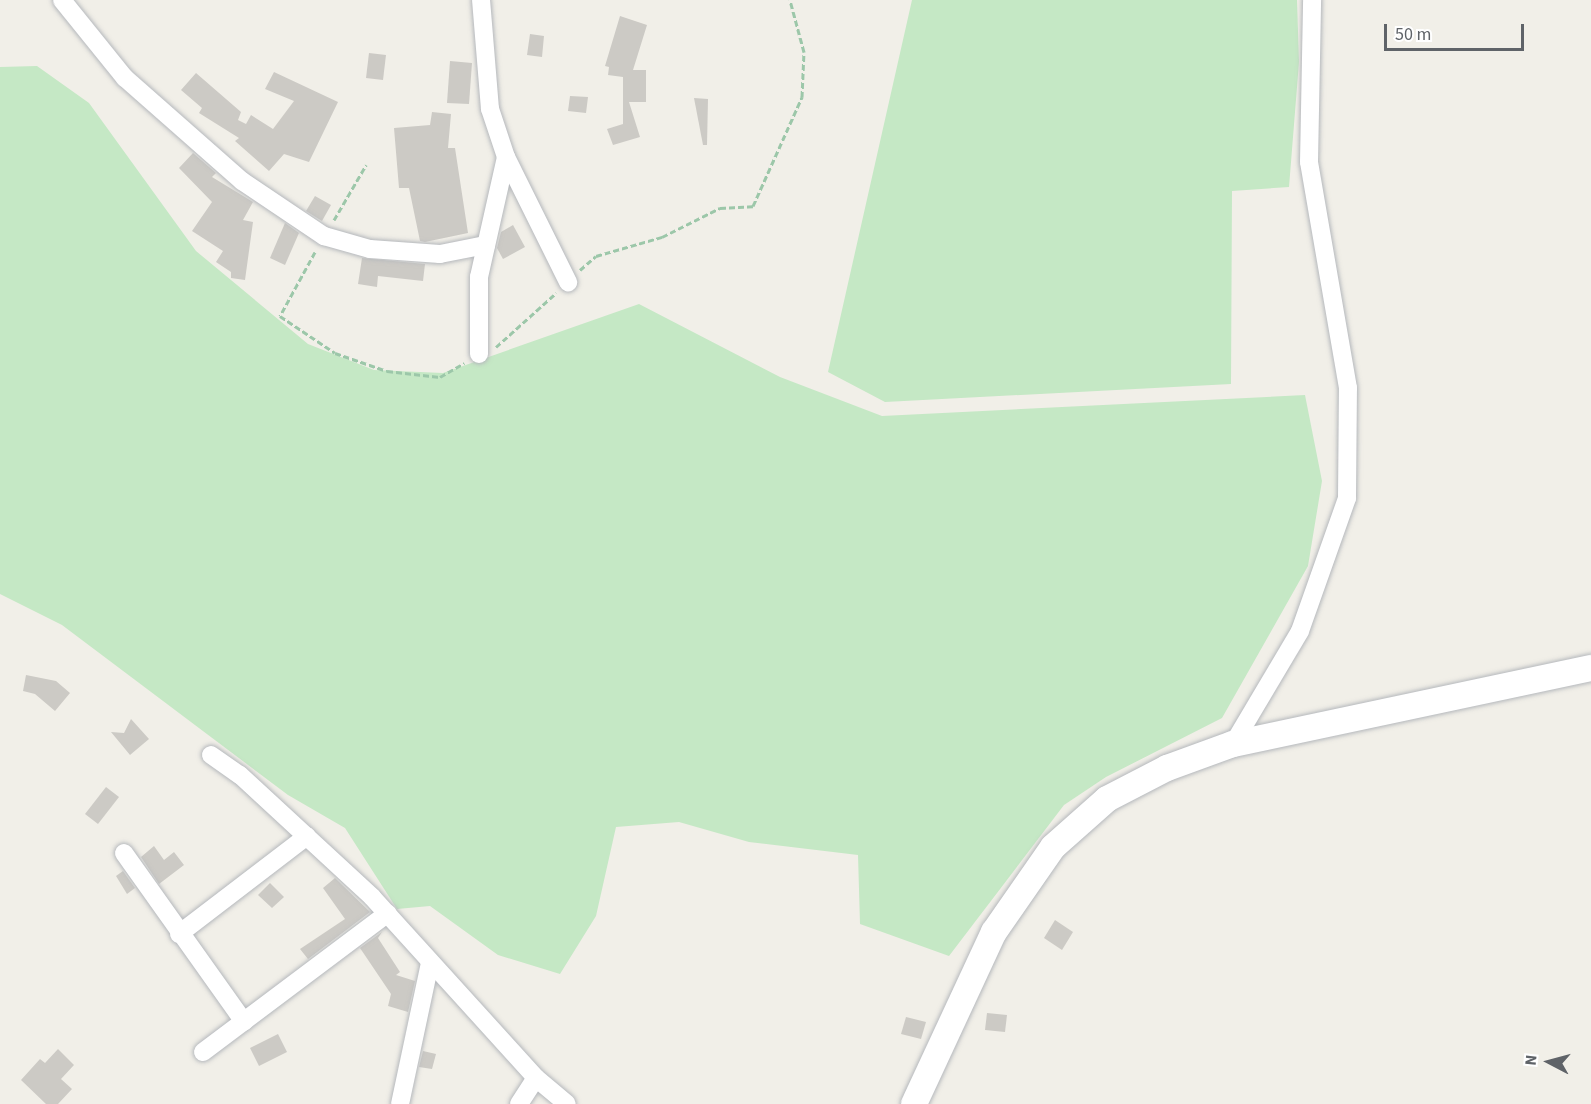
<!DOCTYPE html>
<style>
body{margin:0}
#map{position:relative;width:1591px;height:1104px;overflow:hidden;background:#f1efe8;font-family:"Source Sans 3",sans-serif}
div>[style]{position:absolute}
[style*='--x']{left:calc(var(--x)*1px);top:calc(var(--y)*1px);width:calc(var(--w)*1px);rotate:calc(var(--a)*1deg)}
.green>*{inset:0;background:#c5e8c5}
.building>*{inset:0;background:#cccac5}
.path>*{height:3px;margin-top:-1.5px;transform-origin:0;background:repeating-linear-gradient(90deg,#9cc7a9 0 6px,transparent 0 9px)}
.roads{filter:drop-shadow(0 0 2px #b5b8bc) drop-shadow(0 0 2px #b5b8bc)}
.street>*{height:18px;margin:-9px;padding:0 9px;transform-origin:9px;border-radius:9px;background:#fff}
.secondary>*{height:26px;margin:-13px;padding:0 13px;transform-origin:13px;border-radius:13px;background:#fff}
span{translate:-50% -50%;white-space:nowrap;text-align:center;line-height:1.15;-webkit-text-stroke:5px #fff;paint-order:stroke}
.north{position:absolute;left:1519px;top:1032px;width:60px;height:60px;-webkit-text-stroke:4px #fff;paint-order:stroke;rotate:276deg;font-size:16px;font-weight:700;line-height:24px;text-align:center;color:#5f6368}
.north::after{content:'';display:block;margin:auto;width:21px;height:27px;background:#5f6368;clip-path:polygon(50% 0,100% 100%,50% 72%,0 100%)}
.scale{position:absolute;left:1384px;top:24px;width:140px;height:27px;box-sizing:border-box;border:3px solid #5f6368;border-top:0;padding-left:8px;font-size:18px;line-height:21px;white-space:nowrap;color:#5f6368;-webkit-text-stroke:4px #fff;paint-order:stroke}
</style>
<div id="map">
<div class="green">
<div style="clip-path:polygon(912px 0,1297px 0,1299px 62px,1289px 187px,1232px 191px,1231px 384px,885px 402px,828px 372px)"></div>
<div style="clip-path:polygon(37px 66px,89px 103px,196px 251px,308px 344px,374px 370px,443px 373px,639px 304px,780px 377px,882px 416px,1305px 395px,1322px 481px,1308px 566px,1222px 718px,1106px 777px,1064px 805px,949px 956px,860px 924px,858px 855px,749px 842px,679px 822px,616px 827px,596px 916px,560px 974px,498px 955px,430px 906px,397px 909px,345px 828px,288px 795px,62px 625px,0 594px,0 67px)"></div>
</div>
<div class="building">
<div style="clip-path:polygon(620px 16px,647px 25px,633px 70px,646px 70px,646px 102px,629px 102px,640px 137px,613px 145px,607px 129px,623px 124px,623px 77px,608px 75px,609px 67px,605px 66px)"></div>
<div style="clip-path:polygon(530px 34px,544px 36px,542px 57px,527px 55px)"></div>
<div style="clip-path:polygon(369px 53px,386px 55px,383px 80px,366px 78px)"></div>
<div style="clip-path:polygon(450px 61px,472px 63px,469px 104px,447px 103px)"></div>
<div style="clip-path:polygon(274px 72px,338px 102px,309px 162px,284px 154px,269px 171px,235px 141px,239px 138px,199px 113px,202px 108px,181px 90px,196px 73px,241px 112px,238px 120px,246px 124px,251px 115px,273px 129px,294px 101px,265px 89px)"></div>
<div style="clip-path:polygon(570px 96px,588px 97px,586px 113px,568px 111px)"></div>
<div style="clip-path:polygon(694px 98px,708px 99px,707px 145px,703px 145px)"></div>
<div style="clip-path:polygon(432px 112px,451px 114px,448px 148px,455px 148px,468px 233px,425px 242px,420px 241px,409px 188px,399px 188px,394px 128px,430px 125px)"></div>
<div style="clip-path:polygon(193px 153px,216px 173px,212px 177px,253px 202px,243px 220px,253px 222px,245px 280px,231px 278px,231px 272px,216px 262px,223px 251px,192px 231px,212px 202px,179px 168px)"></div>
<div style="clip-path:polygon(315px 196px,331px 205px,322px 221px,306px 211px)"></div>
<div style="clip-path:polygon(285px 223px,299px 233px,285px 265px,270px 258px)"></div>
<div style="clip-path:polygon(513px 225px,525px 247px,503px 259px,497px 248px,501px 232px)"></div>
<div style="clip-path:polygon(362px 258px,425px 264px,423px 281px,378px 276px,377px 287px,358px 284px)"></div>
<div style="clip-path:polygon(26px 675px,56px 681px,70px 693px,55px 711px,35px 694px,23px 691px)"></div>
<div style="clip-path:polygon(131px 719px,149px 739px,130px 755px,111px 732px,124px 733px)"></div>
<div style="clip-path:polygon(106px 787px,119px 797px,98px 824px,85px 814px)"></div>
<div style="clip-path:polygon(154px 846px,164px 860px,174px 852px,184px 865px,159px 884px,141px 857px)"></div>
<div style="clip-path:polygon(123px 871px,135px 888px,127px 894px,116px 876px)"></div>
<div style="clip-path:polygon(335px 878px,370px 912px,308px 959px,300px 949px,345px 919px,323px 888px)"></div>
<div style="clip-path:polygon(270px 883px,284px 897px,272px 908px,258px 895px)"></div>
<div style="clip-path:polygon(1055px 920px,1073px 932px,1062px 950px,1044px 938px)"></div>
<div style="clip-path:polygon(382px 932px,378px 938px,400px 972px,396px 975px,415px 981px,408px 1012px,388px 1006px,391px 994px,360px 948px)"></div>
<div style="clip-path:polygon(987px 1013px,1007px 1015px,1005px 1032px,985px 1030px)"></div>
<div style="clip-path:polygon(906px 1017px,926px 1022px,921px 1039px,901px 1034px)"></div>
<div style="clip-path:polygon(278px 1034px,287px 1052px,259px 1066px,250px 1048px)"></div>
<div style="clip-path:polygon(58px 1049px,74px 1065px,61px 1079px,72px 1089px,58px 1104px,46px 1104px,21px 1080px,40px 1059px,45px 1063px)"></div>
<div style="clip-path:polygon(423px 1051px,436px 1054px,432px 1069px,419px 1067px)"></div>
</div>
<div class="path">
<div style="--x:334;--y:220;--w:64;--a:-59.8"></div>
<div style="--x:315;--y:252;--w:73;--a:118.7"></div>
<div style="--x:280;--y:316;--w:66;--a:33.9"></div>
<div style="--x:335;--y:353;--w:55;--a:19.1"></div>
<div style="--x:387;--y:371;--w:53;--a:6.5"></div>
<div style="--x:440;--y:377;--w:28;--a:-30"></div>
<div style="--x:580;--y:270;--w:21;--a:-41"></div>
<div style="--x:596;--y:256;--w:69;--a:-16.1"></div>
<div style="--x:662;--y:237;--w:65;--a:-26.6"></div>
<div style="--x:720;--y:208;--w:33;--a:-3"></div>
<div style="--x:753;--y:206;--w:120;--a:-65.8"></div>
<div style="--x:802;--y:97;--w:45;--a:-87.5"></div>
<div style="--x:804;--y:52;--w:54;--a:-105.1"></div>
<div style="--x:496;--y:347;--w:81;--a:-42"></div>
</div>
<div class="roads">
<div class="street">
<div style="--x:62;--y:0;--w:100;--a:51.1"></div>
<div style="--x:125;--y:78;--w:156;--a:41.4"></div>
<div style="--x:242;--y:181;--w:99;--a:33.9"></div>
<div style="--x:324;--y:236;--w:48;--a:15.8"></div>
<div style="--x:370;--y:249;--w:70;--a:4.1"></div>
<div style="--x:440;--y:254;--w:47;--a:-11.1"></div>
<div style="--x:506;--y:157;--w:140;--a:63.6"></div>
<div style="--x:479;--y:354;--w:77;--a:-90"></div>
<div style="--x:479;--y:277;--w:123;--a:-77.3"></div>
<div style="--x:506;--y:157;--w:51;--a:-108.4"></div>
<div style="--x:490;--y:109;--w:109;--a:-94.7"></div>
<div style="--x:1233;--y:744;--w:131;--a:-59.3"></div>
<div style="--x:1300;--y:631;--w:141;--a:-70.5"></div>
<div style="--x:1347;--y:498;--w:110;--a:-89.5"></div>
<div style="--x:1348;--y:388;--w:229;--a:-99.8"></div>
<div style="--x:1309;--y:162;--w:162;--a:-88.9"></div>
<div style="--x:211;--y:755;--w:35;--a:35"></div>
<div style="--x:240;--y:775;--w:180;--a:42.7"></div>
<div style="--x:372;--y:897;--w:244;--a:47.8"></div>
<div style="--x:536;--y:1078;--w:40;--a:40"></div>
<div style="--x:124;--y:853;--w:207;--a:54.6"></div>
<div style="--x:179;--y:934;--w:161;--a:-37.4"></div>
<div style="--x:203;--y:1052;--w:231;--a:-36.9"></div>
<div style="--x:400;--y:1104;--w:144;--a:-78"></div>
<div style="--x:519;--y:1104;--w:31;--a:-57"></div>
</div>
<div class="secondary">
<div style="--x:914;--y:1104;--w:190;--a:-65.1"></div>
<div style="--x:994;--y:932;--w:103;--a:-55.2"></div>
<div style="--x:1053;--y:847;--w:72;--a:-41.6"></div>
<div style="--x:1107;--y:799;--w:68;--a:-27.3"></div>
<div style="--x:1167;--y:768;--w:70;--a:-20"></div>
<div style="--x:1233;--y:744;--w:366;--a:-12"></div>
</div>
</div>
<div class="north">N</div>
<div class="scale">50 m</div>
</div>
